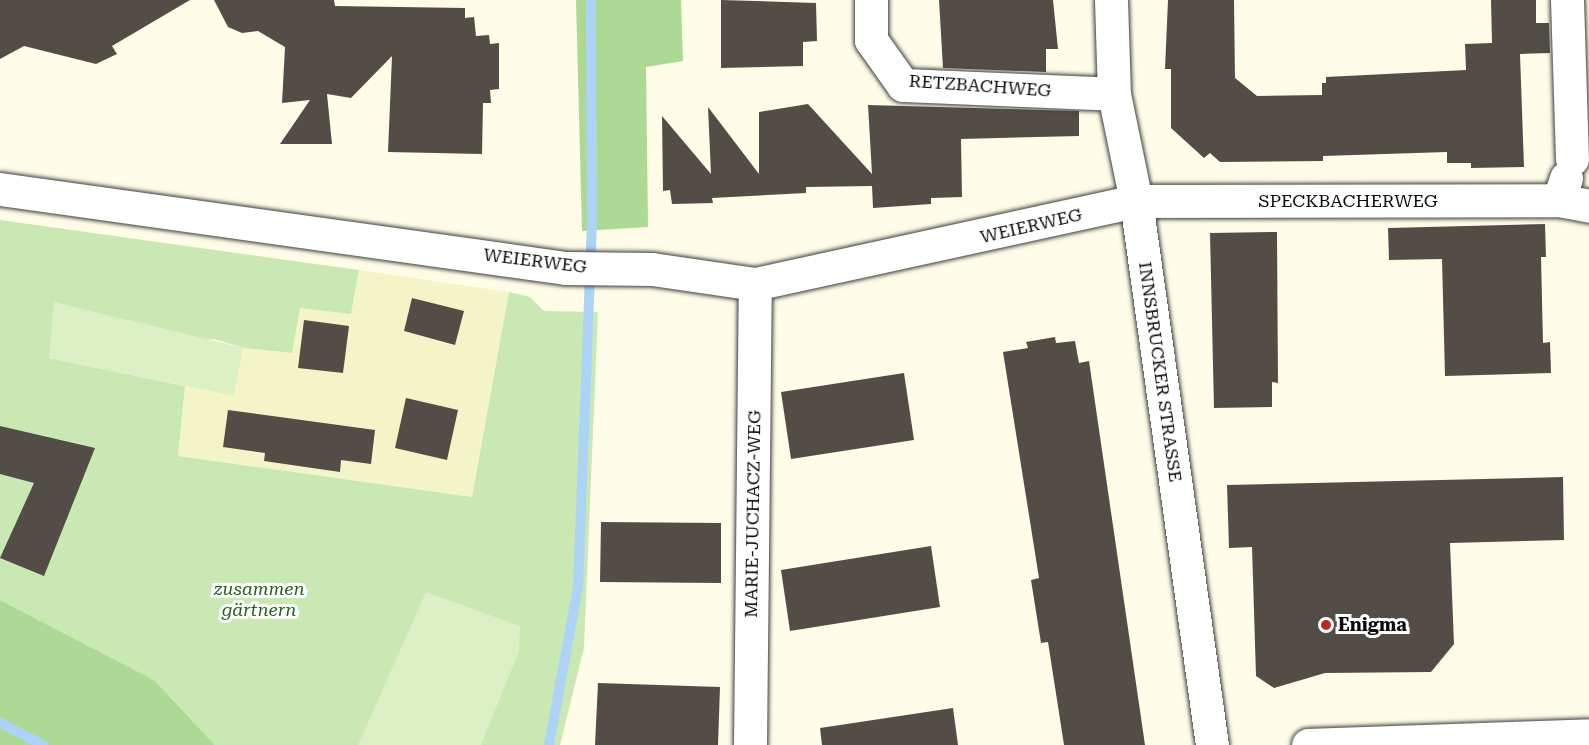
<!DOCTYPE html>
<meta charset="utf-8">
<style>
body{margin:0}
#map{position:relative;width:1589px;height:745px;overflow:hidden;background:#fffce8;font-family:"Roboto Serif",serif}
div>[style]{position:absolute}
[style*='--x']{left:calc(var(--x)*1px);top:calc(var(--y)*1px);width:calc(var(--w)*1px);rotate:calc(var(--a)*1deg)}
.farmland>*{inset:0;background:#f4f4c9}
.green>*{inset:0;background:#cae8b3}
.forest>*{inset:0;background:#acd993}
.pitch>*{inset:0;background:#ddefc5}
.stream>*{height:10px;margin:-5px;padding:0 5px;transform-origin:5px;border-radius:5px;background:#add4f6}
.building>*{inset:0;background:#534d47}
.roads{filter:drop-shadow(0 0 2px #3e3e3e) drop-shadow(0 0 2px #3e3e3e)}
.minor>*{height:33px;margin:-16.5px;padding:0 16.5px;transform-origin:16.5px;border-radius:16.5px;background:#fff}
.dots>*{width:16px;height:16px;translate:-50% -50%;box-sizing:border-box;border:3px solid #fff;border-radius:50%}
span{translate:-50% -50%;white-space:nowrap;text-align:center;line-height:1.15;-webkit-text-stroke:6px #fff;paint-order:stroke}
.street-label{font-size:18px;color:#0b0b0b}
.park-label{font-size:18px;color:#24611c;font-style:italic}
.poi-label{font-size:18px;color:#0b0b0b;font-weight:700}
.left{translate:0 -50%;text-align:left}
</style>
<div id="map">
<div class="farmland">
<div style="clip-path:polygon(359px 270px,509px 292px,472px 497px,178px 456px,185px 386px,234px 396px,243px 348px,292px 353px,300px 307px,351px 314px)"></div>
</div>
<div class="green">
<div style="clip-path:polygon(0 220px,359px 270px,351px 314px,300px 308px,292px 353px,243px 348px,214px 339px,49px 358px,185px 386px,178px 456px,472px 497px,509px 292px,530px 297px,544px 311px,598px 312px,584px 648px,560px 745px,215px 745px,154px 680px,0 600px)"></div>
</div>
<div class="forest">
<div style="clip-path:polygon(576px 0,681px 0,683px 61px,646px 67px,648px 227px,582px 231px)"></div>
<div style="clip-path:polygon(0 600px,154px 680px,215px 745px,0 745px)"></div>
</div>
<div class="pitch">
<div style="clip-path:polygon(54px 302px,243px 348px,234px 396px,49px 358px)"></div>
<div style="clip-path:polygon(426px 592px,520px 626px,519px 651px,481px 745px,358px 745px)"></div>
</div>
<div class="stream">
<div style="--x:0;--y:723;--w:48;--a:27.1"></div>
<div style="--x:549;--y:745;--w:161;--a:-79.6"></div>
<div style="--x:578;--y:587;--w:360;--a:-87.8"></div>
<div style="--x:592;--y:227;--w:227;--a:-90.3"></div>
</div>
<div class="building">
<div style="clip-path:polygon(0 0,190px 0,112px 46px,117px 54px,96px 64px,24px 46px,0 59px)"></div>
<div style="clip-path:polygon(214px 0,334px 0,335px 6px,465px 8px,465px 18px,474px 17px,476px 36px,489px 35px,490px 44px,499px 43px,499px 89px,490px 90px,491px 103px,483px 103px,482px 154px,388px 152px,392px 56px,351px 98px,327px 94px,332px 144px,280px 144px,310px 100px,282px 103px,285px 47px,258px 31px,242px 33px,228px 27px)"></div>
<div style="clip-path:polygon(721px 0,816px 3px,817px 41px,803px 42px,803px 66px,721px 68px)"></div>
<div style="clip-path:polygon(939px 0,1053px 0,1058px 49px,1046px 49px,1046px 72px,943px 68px)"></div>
<div style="clip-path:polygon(1168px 0,1234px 0,1235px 78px,1257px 96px,1322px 95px,1322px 83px,1326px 83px,1326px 77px,1466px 70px,1465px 44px,1492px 43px,1491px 0,1536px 0,1536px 23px,1549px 23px,1550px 53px,1520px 54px,1524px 167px,1471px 168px,1471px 163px,1447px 163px,1447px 152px,1323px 156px,1323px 161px,1220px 162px,1210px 153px,1204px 158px,1171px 128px,1171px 69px,1165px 69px)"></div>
<div style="clip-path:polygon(808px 104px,872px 174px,868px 105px,1079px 111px,1079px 136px,961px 139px,962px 197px,931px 198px,931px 204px,873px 208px,872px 186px,806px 187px,806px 193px,712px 198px,713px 203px,672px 204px,670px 190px,663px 191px,662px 116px,711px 174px,708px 107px,759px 174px,759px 112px)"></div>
<div style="clip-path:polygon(1545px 224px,1546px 257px,1541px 257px,1543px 343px,1550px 342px,1551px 373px,1445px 376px,1442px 259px,1389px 260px,1388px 228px)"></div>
<div style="clip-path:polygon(1277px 232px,1278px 383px,1272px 382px,1272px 407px,1214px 408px,1210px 233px)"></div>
<div style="clip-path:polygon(412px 298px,464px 311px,455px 345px,404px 331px)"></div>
<div style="clip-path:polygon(304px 320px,349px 326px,343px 373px,298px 368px)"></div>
<div style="clip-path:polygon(1055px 337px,1056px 343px,1075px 341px,1079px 363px,1089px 361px,1145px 745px,1064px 745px,1048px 642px,1041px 643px,1031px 580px,1039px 578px,1003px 352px,1028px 348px,1026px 342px)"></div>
<div style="clip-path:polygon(904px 373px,914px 440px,791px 459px,781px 392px)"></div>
<div style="clip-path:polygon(406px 398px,458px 410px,447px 460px,395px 448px)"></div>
<div style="clip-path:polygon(228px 410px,375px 430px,371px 464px,341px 460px,340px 472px,264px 461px,265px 453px,223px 447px)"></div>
<div style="clip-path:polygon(0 426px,95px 448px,44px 576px,0 558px,34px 483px,0 474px)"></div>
<div style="clip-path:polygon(1563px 477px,1564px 540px,1450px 543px,1454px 644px,1431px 672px,1325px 673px,1274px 688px,1256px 676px,1252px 547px,1229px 548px,1227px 485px)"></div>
<div style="clip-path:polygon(601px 522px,721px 523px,721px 583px,600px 582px)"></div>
<div style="clip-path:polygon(931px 546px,940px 607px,790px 631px,781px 570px)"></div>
<div style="clip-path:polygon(598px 683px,720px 687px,718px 745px,595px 745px)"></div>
<div style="clip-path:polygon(953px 708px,958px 745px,822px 745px,820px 728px)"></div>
</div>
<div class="roads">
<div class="minor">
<div style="--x:871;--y:0;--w:40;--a:90"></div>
<div style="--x:871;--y:40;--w:55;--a:54.6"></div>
<div style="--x:903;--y:85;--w:211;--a:2.4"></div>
<div style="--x:1111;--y:0;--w:94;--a:88.2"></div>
<div style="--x:1114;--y:94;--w:109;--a:78.4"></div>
<div style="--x:1136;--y:201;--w:549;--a:82.05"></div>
<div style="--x:1567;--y:0;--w:159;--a:88.2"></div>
<div style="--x:1566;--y:178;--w:23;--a:108"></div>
<div style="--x:1559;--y:200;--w:31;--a:11"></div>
<div style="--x:0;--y:189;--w:571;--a:7.95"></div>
<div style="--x:566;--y:268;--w:86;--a:0.7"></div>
<div style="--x:652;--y:269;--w:104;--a:8.3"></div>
<div style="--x:755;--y:284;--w:390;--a:-12.3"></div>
<div style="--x:1136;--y:201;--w:423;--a:-0.1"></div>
<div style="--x:750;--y:745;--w:461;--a:-89.4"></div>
<div style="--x:1308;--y:745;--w:281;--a:-2"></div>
</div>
</div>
<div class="dots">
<div style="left:1326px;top:625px;background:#b92a24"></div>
</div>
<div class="street-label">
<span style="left:980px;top:86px;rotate:4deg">RETZBACHWEG</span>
<span style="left:1348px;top:201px">SPECKBACHERWEG</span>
<span style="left:1031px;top:226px;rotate:-13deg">WEIERWEG</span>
<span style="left:535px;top:261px;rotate:7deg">WEIERWEG</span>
<span style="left:1160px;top:372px;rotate:82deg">INNSBRUCKER STRASSE</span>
<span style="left:753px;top:514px;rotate:-89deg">MARIE-JUCHACZ-WEG</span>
</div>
<div class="park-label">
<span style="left:259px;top:600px">zusammen<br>gärtnern</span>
</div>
<div class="poi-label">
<span class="left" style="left:1338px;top:625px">Enigma</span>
</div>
</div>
